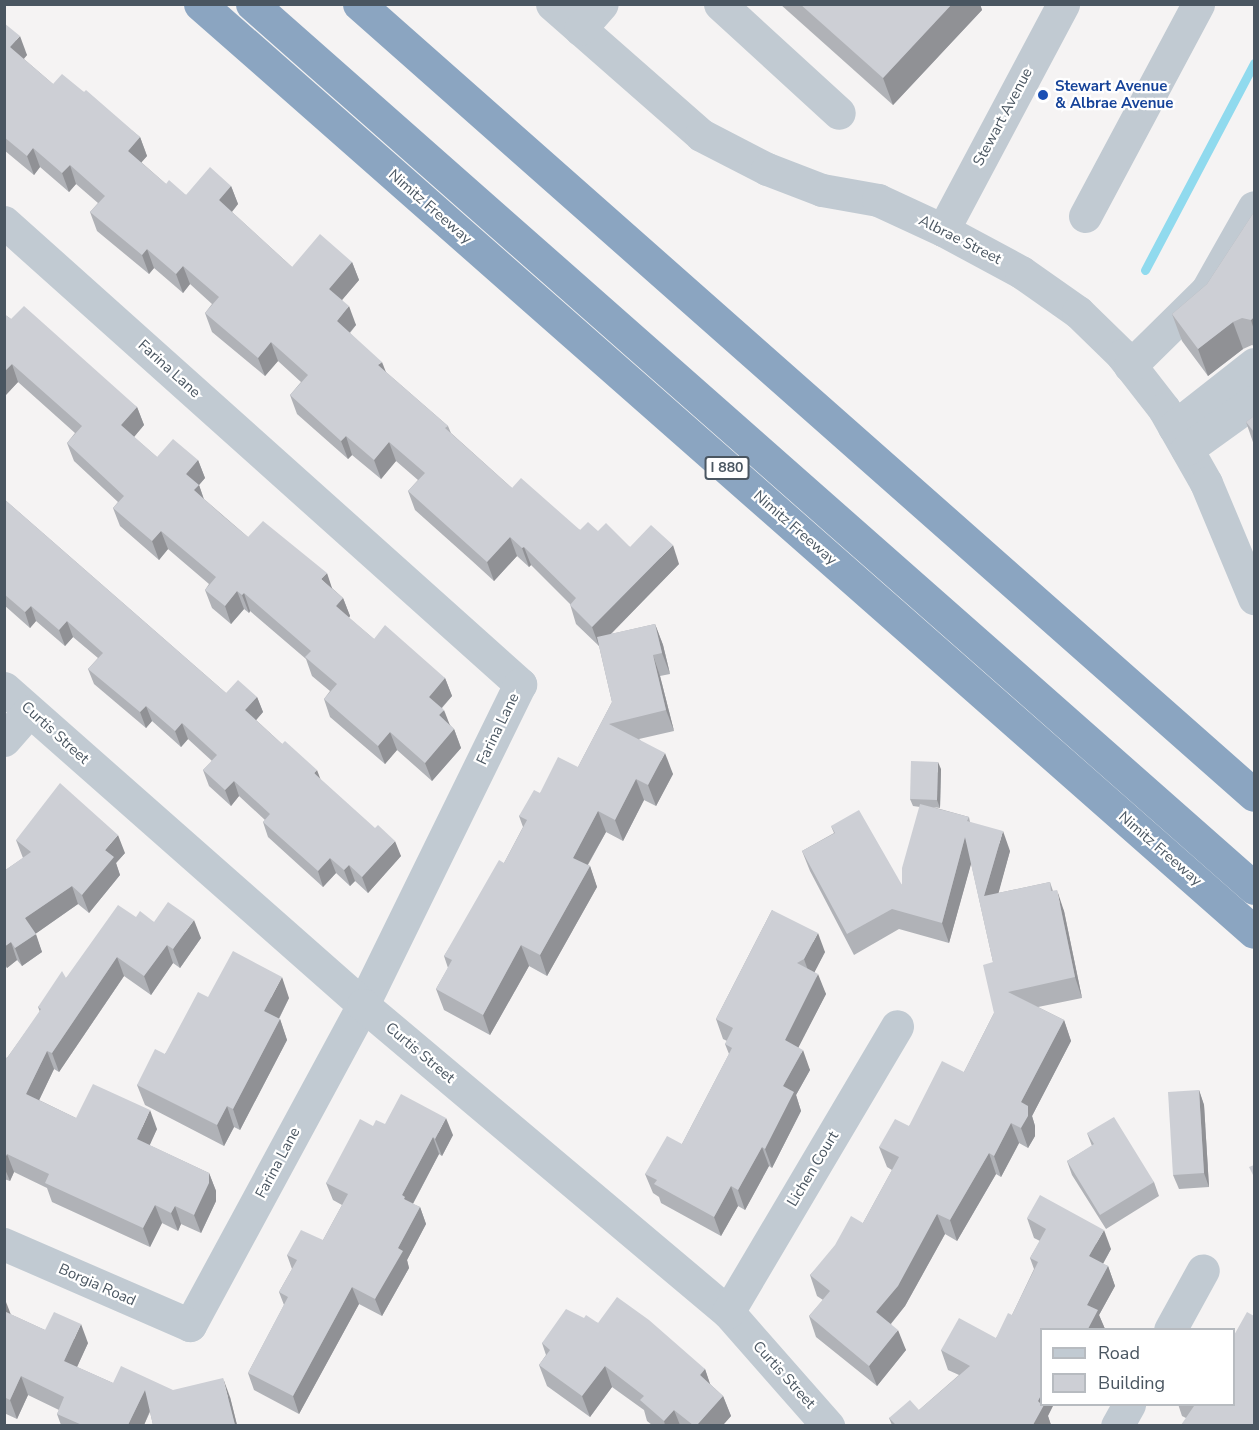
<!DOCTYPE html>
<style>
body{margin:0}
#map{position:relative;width:1259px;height:1430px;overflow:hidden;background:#f5f3f3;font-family:"Nunito Sans",sans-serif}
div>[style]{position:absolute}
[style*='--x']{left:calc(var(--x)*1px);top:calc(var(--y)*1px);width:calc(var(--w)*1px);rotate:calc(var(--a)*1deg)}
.stream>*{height:9px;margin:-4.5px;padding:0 4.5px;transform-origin:4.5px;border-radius:4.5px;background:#90daee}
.minor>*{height:33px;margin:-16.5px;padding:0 16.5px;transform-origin:16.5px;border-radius:16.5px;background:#c1cad2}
.highway>*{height:33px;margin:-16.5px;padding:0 16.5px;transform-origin:16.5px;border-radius:16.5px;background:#8ba5c1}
.wall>*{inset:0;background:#b0b2b7}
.shaded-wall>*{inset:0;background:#909195}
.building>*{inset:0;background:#cdcfd5}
.dots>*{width:16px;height:16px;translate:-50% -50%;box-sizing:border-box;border:3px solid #fff;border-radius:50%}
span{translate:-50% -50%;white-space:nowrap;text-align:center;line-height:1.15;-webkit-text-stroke:4.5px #fff;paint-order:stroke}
.shield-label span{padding:2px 4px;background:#fff;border:2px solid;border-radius:4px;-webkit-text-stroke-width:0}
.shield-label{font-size:14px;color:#4a5661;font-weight:700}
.transit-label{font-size:15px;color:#164399;font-weight:700}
.left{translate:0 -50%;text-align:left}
.street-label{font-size:15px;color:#4a5661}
.frame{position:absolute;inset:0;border:6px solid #4a5661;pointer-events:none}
.legend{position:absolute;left:1040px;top:1328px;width:195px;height:78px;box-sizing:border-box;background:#fff;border:2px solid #b7bbc0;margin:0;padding:8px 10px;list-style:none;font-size:18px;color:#4a5661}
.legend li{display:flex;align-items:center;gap:12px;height:30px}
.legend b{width:30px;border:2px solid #b7bbc0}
</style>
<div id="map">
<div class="stream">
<div style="--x:1145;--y:270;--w:234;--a:-62.2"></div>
</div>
<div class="minor">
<div style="--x:552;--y:4;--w:198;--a:41.3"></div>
<div style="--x:701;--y:135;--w:74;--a:27.3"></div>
<div style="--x:767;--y:169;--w:59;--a:20.9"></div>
<div style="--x:822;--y:190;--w:57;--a:10.1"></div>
<div style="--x:878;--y:200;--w:72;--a:24.8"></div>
<div style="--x:943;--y:230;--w:89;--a:28.3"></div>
<div style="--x:1021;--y:272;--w:70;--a:35.1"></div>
<div style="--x:1078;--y:312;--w:62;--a:44.3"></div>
<div style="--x:1122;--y:355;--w:68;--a:52.1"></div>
<div style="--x:1164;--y:409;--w:85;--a:60.4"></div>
<div style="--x:1206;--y:483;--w:125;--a:67.3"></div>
<div style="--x:720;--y:4;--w:161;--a:42.5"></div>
<div style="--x:580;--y:29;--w:33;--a:-49"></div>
<div style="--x:1085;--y:216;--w:240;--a:-61.9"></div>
<div style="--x:4;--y:222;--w:693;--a:41.84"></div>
<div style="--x:520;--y:684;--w:357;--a:116.1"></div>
<div style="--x:363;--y:1005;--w:364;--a:118.4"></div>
<div style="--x:190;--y:1325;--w:203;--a:-156.5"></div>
<div style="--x:943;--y:230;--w:256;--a:-62"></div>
<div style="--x:1130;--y:366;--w:108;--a:-44.6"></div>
<div style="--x:1207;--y:290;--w:95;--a:-60.5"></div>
<div style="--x:1174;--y:427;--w:102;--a:-38.2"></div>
<div style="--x:1187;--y:449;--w:82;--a:-35.6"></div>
<div style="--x:4;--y:688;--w:479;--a:41.4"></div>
<div style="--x:363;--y:1005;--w:477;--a:40.1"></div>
<div style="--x:728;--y:1312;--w:152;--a:48.7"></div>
<div style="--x:4;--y:740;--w:38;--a:-49"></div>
<div style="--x:728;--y:1312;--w:332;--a:-59.4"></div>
<div style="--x:1170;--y:1330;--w:68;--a:-61.2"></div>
<div style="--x:1117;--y:1426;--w:25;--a:-61"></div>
</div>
<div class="highway">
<div style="--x:200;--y:4;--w:1404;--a:41.36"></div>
<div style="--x:252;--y:4;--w:1336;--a:41.42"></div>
<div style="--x:359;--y:4;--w:1194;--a:41.47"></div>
</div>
<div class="wall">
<div style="clip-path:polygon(780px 4px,980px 4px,982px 10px,893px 105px)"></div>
<div style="clip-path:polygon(4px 23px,27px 55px,24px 59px,53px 84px,84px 92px,140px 137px,147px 156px,141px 162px,166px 184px,186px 195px,231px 186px,238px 204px,232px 212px,292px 267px,352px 262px,359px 280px,342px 300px,356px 325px,350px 333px,386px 372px,448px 426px,451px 433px,512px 488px,580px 530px,598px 531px,630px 547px,679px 564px,611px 634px,655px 624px,663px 645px,670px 674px,660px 676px,674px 731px,639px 739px,673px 774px,656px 806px,644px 800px,623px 841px,606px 832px,588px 865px,590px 866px,597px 887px,547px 976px,529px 966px,490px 1035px,444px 1010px,436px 989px,448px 968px,444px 956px,504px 863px,523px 827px,519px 816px,540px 793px,578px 767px,612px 702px,599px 646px,576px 624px,570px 604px,531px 565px,529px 567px,517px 556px,494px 581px,471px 560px,415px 510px,408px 491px,418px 480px,396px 461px,381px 479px,352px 455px,348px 459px,297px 414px,290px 395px,301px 382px,278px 361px,265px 376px,212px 332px,205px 313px,212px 304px,190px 284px,183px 293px,154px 268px,149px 274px,97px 231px,90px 212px,98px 203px,76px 184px,69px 192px,40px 167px,34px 175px,4px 150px)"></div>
<div style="clip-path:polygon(1254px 212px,1254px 346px,1252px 345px,1243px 349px,1208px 376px,1182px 341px,1172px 314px,1207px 284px)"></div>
<div style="clip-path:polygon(4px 314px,11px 319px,137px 407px,144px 425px,134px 437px,157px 457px,198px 460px,205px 478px,199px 485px,204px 499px,248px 537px,332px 588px,343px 598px,350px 616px,349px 618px,374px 639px,445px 678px,452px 696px,442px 708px,449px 724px,454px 729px,461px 748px,432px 781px,397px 750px,385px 764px,330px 717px,324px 699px,330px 691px,312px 676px,306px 659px,250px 611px,249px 613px,244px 609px,231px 624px,212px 608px,205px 590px,209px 584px,168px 549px,159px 560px,120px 526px,113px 508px,118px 502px,74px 461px,67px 443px,75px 433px,18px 382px,4px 397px)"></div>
<div style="clip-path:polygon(1254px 416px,1254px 445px,1246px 422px)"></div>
<div style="clip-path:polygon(4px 499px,226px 693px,257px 697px,263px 712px,256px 720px,320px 779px,401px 856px,368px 893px,355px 881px,350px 886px,336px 873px,323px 887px,268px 837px,263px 822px,265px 820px,239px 796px,231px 806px,209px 786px,203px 770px,212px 761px,188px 739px,181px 747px,152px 721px,146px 728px,94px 684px,88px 669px,98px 658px,73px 637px,65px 646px,36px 621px,30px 628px,4px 605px)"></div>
<div style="clip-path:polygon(941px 769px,940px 808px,933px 807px,969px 817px,970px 822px,1010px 851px,998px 893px,1050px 882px,1053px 891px,1064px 911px,1082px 998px,1038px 1007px,1064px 1020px,1071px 1041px,1032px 1116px,1035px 1126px,1035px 1136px,1028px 1148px,1019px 1143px,1001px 1177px,996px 1174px,957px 1241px,945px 1234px,905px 1306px,891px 1324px,906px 1350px,877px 1386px,816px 1337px,809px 1316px,823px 1300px,817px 1296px,810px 1275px,863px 1223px,892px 1170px,887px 1167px,879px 1147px,909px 1126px,964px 1072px,994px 1013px,993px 962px,971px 863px,949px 943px,899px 929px,854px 955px,810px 871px,802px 851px,834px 833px,831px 826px,902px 885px,920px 807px,913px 806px,910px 799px)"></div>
<div style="clip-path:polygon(16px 840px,125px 853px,116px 863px,120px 875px,89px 913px,78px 904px,35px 934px,42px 952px,22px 966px,17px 960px,7px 968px,4px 964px,4px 871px,23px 858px)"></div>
<div style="clip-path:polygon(772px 910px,825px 952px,814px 972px,826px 994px,798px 1047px,810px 1070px,796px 1095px,801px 1111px,772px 1168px,769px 1166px,745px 1210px,738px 1206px,721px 1236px,661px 1203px,659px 1197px,653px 1193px,645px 1174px,682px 1144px,729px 1054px,725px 1044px,727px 1041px,723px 1039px,716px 1019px)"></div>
<div style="clip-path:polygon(136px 917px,154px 922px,201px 938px,180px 968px,173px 963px,151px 995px,124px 976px,59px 1072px,54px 1069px,39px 1100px,76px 1118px,157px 1129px,149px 1145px,209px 1173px,216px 1191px,216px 1201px,201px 1233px,181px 1224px,178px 1231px,162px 1223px,150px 1247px,52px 1202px,47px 1188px,14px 1172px,10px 1181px,4px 1179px,4px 1057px,7px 1058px,40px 1012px,38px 1007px,66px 978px)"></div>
<div style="clip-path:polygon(208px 997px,289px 998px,279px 1019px,280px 1019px,287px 1040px,240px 1130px,234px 1127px,224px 1146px,145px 1105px,137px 1085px,165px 1054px)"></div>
<div style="clip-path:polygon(1199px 1090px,1204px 1105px,1209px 1187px,1179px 1189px,1173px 1175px)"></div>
<div style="clip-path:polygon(385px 1124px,453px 1135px,442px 1156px,439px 1154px,413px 1204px,420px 1207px,426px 1224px,407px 1260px,409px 1268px,382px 1316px,359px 1304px,299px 1414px,254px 1390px,248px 1373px,284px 1305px,279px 1292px,292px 1269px,287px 1255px,323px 1240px,342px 1205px,333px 1200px,326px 1183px,373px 1126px)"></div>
<div style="clip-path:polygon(1087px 1133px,1154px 1182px,1159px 1196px,1106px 1229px,1072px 1175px,1067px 1161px,1092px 1146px)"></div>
<div style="clip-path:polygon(1027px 1218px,1111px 1249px,1103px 1264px,1108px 1266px,1115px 1286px,1099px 1315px,1105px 1329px,1041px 1329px,1048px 1416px,1051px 1425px,892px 1425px,889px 1418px,919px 1410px,959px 1375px,948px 1370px,941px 1350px,996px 1338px,1012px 1315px,1034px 1269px,1030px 1258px,1040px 1241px,1034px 1238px)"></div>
<div style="clip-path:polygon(4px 1301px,10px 1314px,45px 1330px,88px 1343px,77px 1367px,113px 1383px,230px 1397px,237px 1425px,153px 1425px,150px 1412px,144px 1425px,61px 1425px,57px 1414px,59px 1410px,28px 1395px,17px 1419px,4px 1413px)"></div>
<div style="clip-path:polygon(584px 1318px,598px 1323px,705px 1369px,710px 1384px,723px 1396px,731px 1416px,723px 1425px,652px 1425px,647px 1421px,644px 1410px,612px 1387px,590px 1417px,547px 1386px,539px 1365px,546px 1355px,542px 1343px)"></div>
<div style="clip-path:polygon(1178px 1404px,1233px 1404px,1186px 1418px,1182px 1416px)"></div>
</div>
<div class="shaded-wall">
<div style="clip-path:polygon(952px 4px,980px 4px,982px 10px,893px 105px,883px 78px)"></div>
<div style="clip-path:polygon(20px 36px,27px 55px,17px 66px,10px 47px)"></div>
<div style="clip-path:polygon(140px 137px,147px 156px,135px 170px,128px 151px)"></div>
<div style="clip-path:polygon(33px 148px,40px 167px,34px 175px,27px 156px)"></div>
<div style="clip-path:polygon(70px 165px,76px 184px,69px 192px,62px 173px)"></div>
<div style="clip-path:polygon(231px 186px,238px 204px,226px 219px,219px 200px)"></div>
<div style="clip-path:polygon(147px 249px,154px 268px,149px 274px,142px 255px)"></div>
<div style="clip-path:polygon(352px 262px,359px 280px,336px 307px,329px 289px)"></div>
<div style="clip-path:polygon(183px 266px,190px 284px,183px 293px,176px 274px)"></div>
<div style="clip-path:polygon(349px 306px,356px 325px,343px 340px,337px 321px)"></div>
<div style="clip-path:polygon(1254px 317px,1254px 330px,1251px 320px)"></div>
<div style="clip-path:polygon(1233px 322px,1243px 349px,1208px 376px,1198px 349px)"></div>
<div style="clip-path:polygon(271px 342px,278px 361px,265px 376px,258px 358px)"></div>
<div style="clip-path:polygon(382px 362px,389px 380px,378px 365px)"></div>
<div style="clip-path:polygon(12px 364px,18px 382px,4px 397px,4px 372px)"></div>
<div style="clip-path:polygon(137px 407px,144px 425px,128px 444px,121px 425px)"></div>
<div style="clip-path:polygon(346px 436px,352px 455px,348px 459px,341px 441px)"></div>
<div style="clip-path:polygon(389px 442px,396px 461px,381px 479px,374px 460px)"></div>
<div style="clip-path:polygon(198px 460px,205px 478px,199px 485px,205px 503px,201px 509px,186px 474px)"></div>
<div style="clip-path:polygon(161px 531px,168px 549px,159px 560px,152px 541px)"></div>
<div style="clip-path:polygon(510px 537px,517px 556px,494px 581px,487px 562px)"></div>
<div style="clip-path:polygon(673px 545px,679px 564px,599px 646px,592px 627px)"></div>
<div style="clip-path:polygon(524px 547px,531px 565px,529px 567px,522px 548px)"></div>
<div style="clip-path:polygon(327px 573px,333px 591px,321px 579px)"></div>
<div style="clip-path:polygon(237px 591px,244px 609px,231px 624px,225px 606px)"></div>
<div style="clip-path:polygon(244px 593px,250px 611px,249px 613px,242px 595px)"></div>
<div style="clip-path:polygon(343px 598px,350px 616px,342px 625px,336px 606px)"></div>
<div style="clip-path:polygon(31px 606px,36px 621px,30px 628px,25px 612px)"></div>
<div style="clip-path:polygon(67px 621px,73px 637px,65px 646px,59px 630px)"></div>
<div style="clip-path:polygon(655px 624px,663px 645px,670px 674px,662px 653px)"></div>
<div style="clip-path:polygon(653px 655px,660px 676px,674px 731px,666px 710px)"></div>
<div style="clip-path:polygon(445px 678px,452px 696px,435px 715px,429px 697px)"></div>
<div style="clip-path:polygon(257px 697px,263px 712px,251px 726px,245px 710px)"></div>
<div style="clip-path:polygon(146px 706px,152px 721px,146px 728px,140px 712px)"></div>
<div style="clip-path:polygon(444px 710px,451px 728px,439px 715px)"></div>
<div style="clip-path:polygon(182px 723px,188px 739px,181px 747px,175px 731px)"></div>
<div style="clip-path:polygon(454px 729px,461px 748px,432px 781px,425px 763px)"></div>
<div style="clip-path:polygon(390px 732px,397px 750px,385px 764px,378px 746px)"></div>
<div style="clip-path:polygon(665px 753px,673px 774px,656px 806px,648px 785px)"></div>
<div style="clip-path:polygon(938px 762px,941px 769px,940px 808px,937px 800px)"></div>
<div style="clip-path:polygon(317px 770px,323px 786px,314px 773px)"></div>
<div style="clip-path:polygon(636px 779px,644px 800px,623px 841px,615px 820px)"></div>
<div style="clip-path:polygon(234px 781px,239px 796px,231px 806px,225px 790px)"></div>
<div style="clip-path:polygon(598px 811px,606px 832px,580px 878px,573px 858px)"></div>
<div style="clip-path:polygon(1003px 831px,1010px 851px,992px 917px,984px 896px)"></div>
<div style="clip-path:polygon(118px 835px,125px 853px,116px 863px,120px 875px,89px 913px,82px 895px,105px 850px)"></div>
<div style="clip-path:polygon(965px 837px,973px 857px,949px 943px,942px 923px)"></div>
<div style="clip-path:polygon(395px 841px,401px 856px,368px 893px,362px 877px)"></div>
<div style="clip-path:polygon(330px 858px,336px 873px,323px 887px,318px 871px)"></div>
<div style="clip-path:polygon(349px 865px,355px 881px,350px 886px,344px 870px)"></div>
<div style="clip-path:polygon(590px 866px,597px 887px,547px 976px,540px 955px)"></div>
<div style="clip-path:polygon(72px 886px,78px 904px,31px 937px,25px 918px)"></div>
<div style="clip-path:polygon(1057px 890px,1064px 911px,1082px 998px,1075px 977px)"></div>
<div style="clip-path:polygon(194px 920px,201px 938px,180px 968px,173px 949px)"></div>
<div style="clip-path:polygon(818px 933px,825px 952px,811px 979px,804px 959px)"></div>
<div style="clip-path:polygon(36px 934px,42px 952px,22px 966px,15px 948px)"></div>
<div style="clip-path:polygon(11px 942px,17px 960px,7px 968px,4px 961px,4px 947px)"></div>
<div style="clip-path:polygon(167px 945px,173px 963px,151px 995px,144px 976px)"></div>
<div style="clip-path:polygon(521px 945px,529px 966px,490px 1035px,483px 1015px)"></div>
<div style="clip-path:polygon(117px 957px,124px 976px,59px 1072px,52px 1053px)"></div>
<div style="clip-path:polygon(818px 974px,826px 994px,792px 1060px,785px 1040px)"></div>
<div style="clip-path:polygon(282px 977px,289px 998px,272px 1032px,264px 1011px)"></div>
<div style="clip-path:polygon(280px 1019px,287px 1040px,240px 1130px,233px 1109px)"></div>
<div style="clip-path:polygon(1064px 1020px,1071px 1041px,1032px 1116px,1035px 1126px,1035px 1136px,1028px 1148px,1021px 1128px,1021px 1102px)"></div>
<div style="clip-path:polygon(803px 1050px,810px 1070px,796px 1095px,801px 1111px,772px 1168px,765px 1149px,783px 1086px)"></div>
<div style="clip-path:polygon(47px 1051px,54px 1069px,33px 1113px,26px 1094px)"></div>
<div style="clip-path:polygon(1199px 1090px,1204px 1105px,1209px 1187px,1204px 1173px)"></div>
<div style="clip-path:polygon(227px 1106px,234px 1127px,224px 1146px,217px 1125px)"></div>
<div style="clip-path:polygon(150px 1110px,157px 1129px,144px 1158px,137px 1139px)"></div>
<div style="clip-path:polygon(446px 1118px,453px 1135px,442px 1156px,435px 1139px)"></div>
<div style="clip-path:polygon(1011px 1123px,1019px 1143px,1001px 1177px,994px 1156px)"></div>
<div style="clip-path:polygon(433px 1137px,439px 1154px,410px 1209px,402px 1195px)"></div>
<div style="clip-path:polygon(762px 1147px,769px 1166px,745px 1210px,738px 1190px)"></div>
<div style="clip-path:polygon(989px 1153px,996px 1174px,957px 1241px,950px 1220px)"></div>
<div style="clip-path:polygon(7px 1154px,14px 1172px,10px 1181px,4px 1167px,4px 1160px)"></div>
<div style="clip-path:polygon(209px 1173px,216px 1191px,216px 1201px,201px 1233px,194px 1215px)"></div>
<div style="clip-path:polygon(731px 1186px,738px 1206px,721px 1236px,714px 1217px)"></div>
<div style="clip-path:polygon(155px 1205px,162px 1223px,150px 1247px,143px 1228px)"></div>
<div style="clip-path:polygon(175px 1206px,181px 1224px,178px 1231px,171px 1213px)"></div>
<div style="clip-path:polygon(420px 1207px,426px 1224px,407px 1260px,409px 1268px,382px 1316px,375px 1299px,398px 1248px)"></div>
<div style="clip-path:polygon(937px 1214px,945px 1234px,905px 1306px,884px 1332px,876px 1312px)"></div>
<div style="clip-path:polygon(1104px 1230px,1111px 1249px,1096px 1276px,1089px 1256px)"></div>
<div style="clip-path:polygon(1108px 1266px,1115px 1286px,1099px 1315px,1105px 1329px,1088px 1329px,1087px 1305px)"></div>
<div style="clip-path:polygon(352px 1287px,359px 1304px,299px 1414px,293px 1396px)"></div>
<div style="clip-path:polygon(6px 1302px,13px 1320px,4px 1316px,4px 1305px)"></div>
<div style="clip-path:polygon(81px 1324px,88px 1343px,71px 1380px,64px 1361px)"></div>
<div style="clip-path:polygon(898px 1330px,906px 1350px,877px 1386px,869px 1366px)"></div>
<div style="clip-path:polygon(605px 1366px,612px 1387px,590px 1417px,582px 1396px)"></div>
<div style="clip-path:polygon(705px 1369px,712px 1390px,700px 1375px)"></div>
<div style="clip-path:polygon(21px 1376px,28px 1395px,17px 1419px,10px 1400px)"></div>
<div style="clip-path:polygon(223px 1378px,230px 1397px,237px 1425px,235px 1425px)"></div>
<div style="clip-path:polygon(145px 1390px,151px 1408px,144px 1425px,128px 1425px)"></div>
<div style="clip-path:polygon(1041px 1395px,1041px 1404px,1054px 1404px,1048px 1416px,1051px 1425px,1033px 1425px,1038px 1401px)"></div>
<div style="clip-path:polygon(723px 1396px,731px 1416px,723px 1425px,697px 1425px)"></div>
<div style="clip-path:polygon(674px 1410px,680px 1425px,665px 1425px,664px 1421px)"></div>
</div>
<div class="building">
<div style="clip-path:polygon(800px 4px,952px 4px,883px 78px)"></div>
<div style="clip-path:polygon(4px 23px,20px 36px,10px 47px,53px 84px,62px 74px,84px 92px,86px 90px,140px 137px,128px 151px,166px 184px,169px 180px,186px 195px,210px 167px,231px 186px,219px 200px,292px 267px,320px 234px,352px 262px,329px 289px,349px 306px,337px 321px,382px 362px,378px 365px,448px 426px,445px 428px,512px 488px,521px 478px,580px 530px,588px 522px,598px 531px,606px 523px,630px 547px,651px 525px,673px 545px,592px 627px,570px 605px,576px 598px,524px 547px,522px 548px,510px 537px,487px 562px,408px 491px,425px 473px,389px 442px,374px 460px,346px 436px,341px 441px,290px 395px,308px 375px,271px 342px,258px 358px,205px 313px,219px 297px,183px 266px,176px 274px,147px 249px,142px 255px,90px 212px,105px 196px,70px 165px,62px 173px,33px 148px,27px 156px,4px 137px)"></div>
<div style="clip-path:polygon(1254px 212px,1254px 317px,1251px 320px,1242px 318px,1233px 322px,1198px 349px,1172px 314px,1207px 284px)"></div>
<div style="clip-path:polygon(24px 306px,137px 407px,121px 425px,157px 457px,173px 439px,198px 460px,186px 474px,199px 485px,194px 490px,223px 516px,248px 537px,263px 521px,327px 573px,321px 579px,343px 598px,336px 606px,374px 639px,385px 625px,445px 678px,429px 697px,444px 710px,439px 715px,454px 729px,425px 763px,390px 732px,378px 746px,324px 699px,337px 684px,305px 657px,311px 651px,244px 593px,242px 595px,237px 591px,225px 606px,205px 590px,216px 577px,161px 531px,152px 541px,113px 508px,124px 496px,67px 443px,82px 426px,12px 364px,4px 372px,4px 314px,11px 319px)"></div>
<div style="clip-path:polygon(1254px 416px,1254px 432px,1246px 422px)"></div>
<div style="clip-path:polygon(4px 499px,226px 693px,238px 680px,257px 697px,245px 710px,282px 744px,285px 741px,317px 770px,314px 773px,375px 828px,378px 825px,395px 841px,362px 877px,349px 865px,344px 870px,330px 858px,318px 871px,263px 822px,270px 814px,234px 781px,225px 790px,203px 770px,217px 755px,182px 723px,175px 731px,146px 706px,140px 712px,88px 669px,103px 653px,67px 621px,59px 630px,31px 606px,25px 612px,4px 594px)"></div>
<div style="clip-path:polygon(655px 624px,662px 653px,653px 655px,666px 710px,609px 724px,665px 753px,648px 785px,636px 779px,615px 820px,598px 811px,573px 858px,590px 866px,540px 955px,521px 945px,483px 1015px,436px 989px,452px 960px,444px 956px,499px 860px,504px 863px,527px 820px,519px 816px,534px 790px,540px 793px,558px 757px,578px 767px,612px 702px,597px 637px)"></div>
<div style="clip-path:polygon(911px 761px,938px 762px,937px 800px,910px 799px)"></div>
<div style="clip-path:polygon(60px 783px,118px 835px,105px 850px,114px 857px,82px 895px,72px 886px,25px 918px,36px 934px,15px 948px,11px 942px,4px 947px,4px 871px,31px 852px,16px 840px)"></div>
<div style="clip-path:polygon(920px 804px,969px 817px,967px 821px,1003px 831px,984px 896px,1050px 882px,1051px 891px,1057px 890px,1075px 977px,1008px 992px,1064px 1020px,1021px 1102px,1028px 1106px,1028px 1116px,1021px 1128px,1011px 1123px,994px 1156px,989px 1153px,950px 1220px,937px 1214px,898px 1286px,876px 1312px,898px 1330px,869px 1366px,809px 1316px,830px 1291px,810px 1275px,835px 1245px,851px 1216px,863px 1223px,899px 1157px,879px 1147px,895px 1119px,909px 1126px,942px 1061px,964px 1072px,994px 1013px,983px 965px,993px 962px,965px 837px,942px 923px,892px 909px,847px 934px,802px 851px,835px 833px,831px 826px,859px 810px,902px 885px,902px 868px)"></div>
<div style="clip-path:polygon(168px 902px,194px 920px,173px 949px,167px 945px,144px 976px,117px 957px,52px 1053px,47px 1051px,26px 1094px,76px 1118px,93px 1084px,150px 1110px,137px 1139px,209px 1173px,209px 1183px,194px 1215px,175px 1206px,171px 1213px,155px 1205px,143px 1228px,45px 1183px,49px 1174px,7px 1154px,4px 1160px,4px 1057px,7px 1058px,41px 1009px,38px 1007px,62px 971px,66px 978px,118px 905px,136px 917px,140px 911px,154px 922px)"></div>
<div style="clip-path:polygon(772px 910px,818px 933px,804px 959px,797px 963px,818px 974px,785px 1040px,803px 1050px,783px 1086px,794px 1092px,765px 1149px,762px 1147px,738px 1190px,731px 1186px,714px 1217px,654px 1184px,657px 1180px,645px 1174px,667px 1136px,682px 1144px,732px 1048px,725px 1044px,733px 1028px,716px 1019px)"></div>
<div style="clip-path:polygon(233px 951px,282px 977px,264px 1011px,280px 1019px,233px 1109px,227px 1106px,217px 1125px,137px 1085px,155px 1049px,165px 1054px,198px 992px,208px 997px)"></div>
<div style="clip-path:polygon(1199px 1090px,1204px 1173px,1173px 1175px,1168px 1092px)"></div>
<div style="clip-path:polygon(401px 1094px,446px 1118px,435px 1139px,433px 1137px,402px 1195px,405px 1197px,404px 1199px,420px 1207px,398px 1248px,403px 1251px,375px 1299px,352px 1287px,293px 1396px,248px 1373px,288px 1297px,279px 1292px,297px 1260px,287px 1255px,301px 1230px,323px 1240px,348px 1194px,326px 1183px,360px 1119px,373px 1126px,376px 1120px,385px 1124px)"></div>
<div style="clip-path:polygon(1114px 1117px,1154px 1182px,1100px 1215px,1067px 1161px,1094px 1144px,1087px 1133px)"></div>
<div style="clip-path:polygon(1254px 1165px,1254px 1177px,1249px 1167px)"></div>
<div style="clip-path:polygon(1040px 1195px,1104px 1230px,1089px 1256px,1108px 1266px,1087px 1305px,1098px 1310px,1088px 1329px,1041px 1329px,1041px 1395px,1038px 1401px,1041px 1404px,1044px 1405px,1033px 1425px,896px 1425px,889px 1418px,910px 1400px,919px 1410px,970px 1366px,941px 1350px,959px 1318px,996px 1338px,1008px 1313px,1012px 1315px,1038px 1262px,1030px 1258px,1046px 1229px,1027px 1218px)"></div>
<div style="clip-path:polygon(617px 1297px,649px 1320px,705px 1369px,700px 1375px,723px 1396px,697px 1425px,693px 1425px,674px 1410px,664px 1421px,640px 1400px,644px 1396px,605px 1366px,582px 1396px,539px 1365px,550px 1350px,542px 1343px,566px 1309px,584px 1318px,586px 1315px,598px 1323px)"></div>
<div style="clip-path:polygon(4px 1311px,45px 1330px,54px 1312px,81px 1324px,64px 1361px,113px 1383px,121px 1366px,173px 1390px,223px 1378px,235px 1425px,153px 1425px,145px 1390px,128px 1425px,82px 1425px,57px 1414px,64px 1397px,21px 1376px,10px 1400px,4px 1397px)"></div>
<div style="clip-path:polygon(1247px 1312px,1254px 1316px,1254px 1425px,1181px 1425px,1194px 1406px,1191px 1404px,1233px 1404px,1233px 1337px)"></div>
</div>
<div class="dots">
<div style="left:1043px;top:95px;background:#1a4fb4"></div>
</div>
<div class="shield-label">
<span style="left:727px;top:468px">I 880</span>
</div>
<div class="transit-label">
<span class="left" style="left:1055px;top:95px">Stewart Avenue<br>&amp; Albrae Avenue</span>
</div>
<div class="street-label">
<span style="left:1003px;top:117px;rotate:-62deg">Stewart Avenue</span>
<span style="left:430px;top:207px;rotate:41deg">Nimitz Freeway</span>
<span style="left:960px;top:240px;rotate:27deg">Albrae Street</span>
<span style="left:169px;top:369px;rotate:42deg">Farina Lane</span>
<span style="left:795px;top:528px;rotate:41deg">Nimitz Freeway</span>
<span style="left:498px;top:729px;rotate:-64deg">Farina Lane</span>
<span style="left:55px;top:733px;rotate:42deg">Curtis Street</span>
<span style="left:1160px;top:849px;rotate:41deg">Nimitz Freeway</span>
<span style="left:420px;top:1053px;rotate:40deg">Curtis Street</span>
<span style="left:278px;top:1163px;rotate:-62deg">Farina Lane</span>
<span style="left:813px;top:1169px;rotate:-59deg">Lichen Court</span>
<span style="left:97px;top:1285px;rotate:24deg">Borgia Road</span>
<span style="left:784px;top:1375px;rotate:48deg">Curtis Street</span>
</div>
<div class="frame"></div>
<ul class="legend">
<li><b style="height:8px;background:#c1cad2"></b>Road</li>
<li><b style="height:16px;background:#cdcfd5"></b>Building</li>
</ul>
</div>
